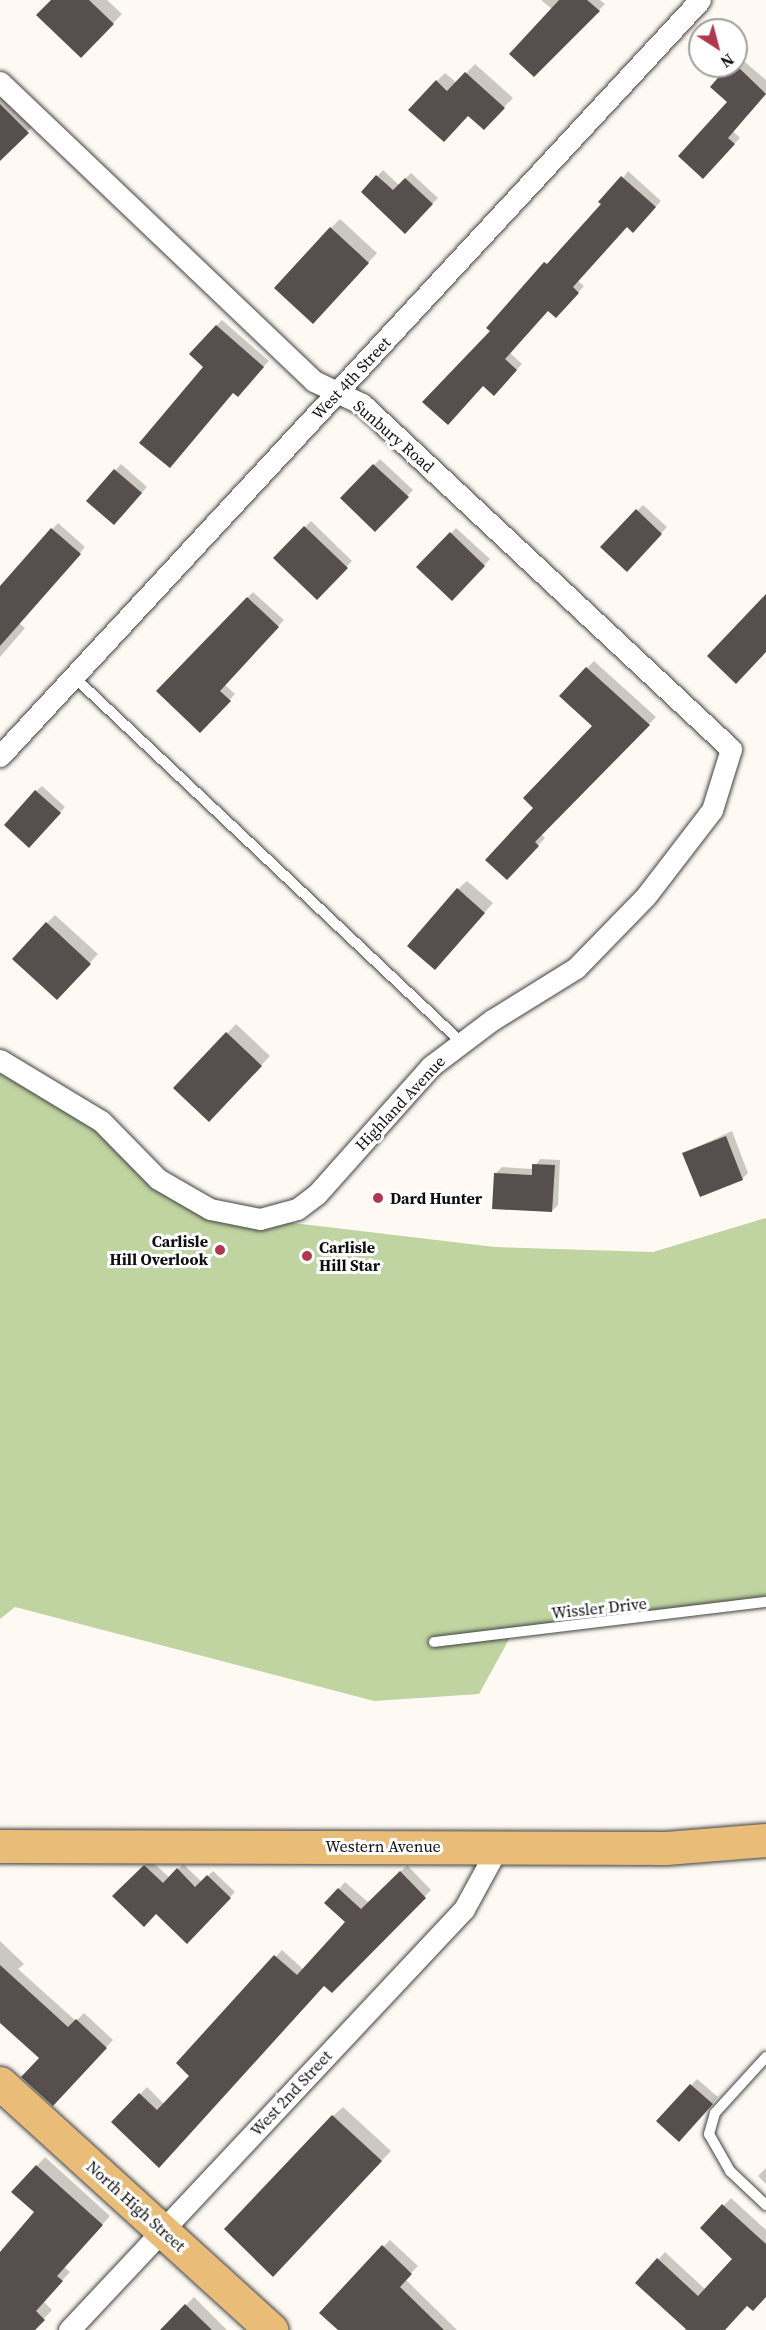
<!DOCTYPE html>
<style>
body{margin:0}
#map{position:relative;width:766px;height:2330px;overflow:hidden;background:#fefaf3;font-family:"Source Serif 4",serif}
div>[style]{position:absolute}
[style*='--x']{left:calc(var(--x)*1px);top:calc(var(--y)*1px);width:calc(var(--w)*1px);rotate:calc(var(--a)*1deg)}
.forest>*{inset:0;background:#bfd4a1}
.shadow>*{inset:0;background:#0003}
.building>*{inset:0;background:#574f4d}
.roads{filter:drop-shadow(0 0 2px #424242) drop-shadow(0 0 2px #424242)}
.lane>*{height:10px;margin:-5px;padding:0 5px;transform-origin:5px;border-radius:5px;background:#fff}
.street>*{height:21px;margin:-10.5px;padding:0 10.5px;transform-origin:10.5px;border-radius:10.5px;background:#fff}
.primary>*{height:33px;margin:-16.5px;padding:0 16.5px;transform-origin:16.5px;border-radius:16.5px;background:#e9bd78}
.dots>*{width:16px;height:16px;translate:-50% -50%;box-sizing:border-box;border:3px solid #fff;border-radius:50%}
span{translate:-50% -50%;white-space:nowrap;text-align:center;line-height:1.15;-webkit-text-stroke:6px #fff;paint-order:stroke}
.street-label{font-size:16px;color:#0f0f0f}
.poi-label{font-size:16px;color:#0f0f0f;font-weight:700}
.left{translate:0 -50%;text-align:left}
.right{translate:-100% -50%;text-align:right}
.north{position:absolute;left:688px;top:18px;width:60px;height:60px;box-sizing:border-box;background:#fff;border:2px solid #9f9f9f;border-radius:50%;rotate:144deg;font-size:16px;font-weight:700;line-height:24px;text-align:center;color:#0f0f0f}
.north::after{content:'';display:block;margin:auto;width:21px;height:27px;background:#b0374e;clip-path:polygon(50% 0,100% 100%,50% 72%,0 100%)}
</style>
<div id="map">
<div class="forest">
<div style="clip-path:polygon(0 1060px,69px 1102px,158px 1179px,260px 1219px,495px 1247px,653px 1252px,766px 1218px,766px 1602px,513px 1632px,479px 1694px,374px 1701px,15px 1607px,0 1619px)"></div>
</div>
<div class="shadow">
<div style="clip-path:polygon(53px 0,107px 0,122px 14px,81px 56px)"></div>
<div style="clip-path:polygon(541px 0,600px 0,605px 4px,534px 75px,552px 9px)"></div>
<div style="clip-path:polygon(739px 57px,766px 80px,766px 93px,733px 131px,740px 138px,709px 171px)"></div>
<div style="clip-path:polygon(475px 64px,513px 98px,484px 128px,437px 81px,445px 73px,457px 83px)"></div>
<div style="clip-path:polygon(0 92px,33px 126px,5px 154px,0 149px)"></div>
<div style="clip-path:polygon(383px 170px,399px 185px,411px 173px,438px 198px,405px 232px,363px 192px)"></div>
<div style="clip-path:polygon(628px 171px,661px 201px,639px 225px,627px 225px,577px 280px,584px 286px,562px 311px,548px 309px,509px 352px,522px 364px,494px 394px,492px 331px,488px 328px,604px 204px)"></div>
<div style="clip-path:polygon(340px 219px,377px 253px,322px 313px,331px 228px)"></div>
<div style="clip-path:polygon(222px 320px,269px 361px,243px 389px,191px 354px)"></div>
<div style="clip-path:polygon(380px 459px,413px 490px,375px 530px,342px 498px)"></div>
<div style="clip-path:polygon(121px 464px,147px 487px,120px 518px,88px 501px)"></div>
<div style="clip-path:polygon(643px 505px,667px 527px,627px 570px,602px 547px)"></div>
<div style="clip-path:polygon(311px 521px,352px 561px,317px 598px,275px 558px)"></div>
<div style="clip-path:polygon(58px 523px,85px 547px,19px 623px,25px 628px,0 657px,0 588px)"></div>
<div style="clip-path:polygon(456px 528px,490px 559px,452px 599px,419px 567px)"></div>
<div style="clip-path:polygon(253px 592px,284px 620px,224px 684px,235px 694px,200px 731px,158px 691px)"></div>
<div style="clip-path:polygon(594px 661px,656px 717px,541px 834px,545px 838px,514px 871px,535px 808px,594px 726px,587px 668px)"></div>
<div style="clip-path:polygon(42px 786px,65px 807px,34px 840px,36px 791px)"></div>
<div style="clip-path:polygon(467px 881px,493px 903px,443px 959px,458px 889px)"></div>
<div style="clip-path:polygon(55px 915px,98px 954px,65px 990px,47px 923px)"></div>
<div style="clip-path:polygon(236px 1024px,270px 1056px,218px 1112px,175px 1088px)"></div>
<div style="clip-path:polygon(732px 1131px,748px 1173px,742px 1179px,684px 1153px)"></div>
<div style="clip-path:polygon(540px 1159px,560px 1160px,558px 1205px,552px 1211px,496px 1173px,502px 1167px,533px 1169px)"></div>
<div style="clip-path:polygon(150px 1860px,170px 1878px,183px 1864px,202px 1882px,213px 1871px,235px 1892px,187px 1941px,156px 1912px,114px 1896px)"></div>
<div style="clip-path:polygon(407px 1865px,431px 1890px,332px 1991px,324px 1984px,165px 2159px,114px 2122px,147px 2087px,164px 2104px,191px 2075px,178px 2063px,282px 1950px,304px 1970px,347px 1922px,339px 1889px,345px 1882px,369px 1903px)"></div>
<div style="clip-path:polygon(0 1941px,24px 1964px,18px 1969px,76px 2021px,84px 2013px,113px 2040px,53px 2104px,41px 2058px,0 2022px)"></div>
<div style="clip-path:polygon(697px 2079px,718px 2097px,685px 2134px,658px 2121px)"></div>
<div style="clip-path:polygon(343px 2107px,391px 2151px,283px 2265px,333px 2116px)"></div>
<div style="clip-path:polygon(45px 2157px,110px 2216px,64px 2267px,70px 2272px,43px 2301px,52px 2310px,33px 2330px,0 2330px,0 2254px,36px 2212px,13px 2192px)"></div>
<div style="clip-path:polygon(766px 2168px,766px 2184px,758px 2176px)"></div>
<div style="clip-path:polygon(731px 2198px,766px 2230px,766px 2296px,747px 2304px,723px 2330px,684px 2330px,686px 2327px,658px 2260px,665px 2252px,706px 2290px,735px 2259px,702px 2228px)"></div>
<div style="clip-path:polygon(390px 2240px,418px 2266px,405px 2279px,457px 2330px,340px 2330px,321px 2312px)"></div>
<div style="clip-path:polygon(194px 2297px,227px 2330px,162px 2330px)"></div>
</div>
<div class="building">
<div style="clip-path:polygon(51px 0,89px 0,114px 24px,81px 58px,36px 15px)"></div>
<div style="clip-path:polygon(559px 0,587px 0,600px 11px,534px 77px,509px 54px)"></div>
<div style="clip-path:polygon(736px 65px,766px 94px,728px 138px,735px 144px,703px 179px,678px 156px,727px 102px,710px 87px,728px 66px)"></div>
<div style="clip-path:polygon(465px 72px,505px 108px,484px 130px,468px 116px,444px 142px,408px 110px,436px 80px,447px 91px)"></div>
<div style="clip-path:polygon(0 104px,29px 133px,0 161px)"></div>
<div style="clip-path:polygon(376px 175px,393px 190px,405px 178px,433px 204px,405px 234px,361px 192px)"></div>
<div style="clip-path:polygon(621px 176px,656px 207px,633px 233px,627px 227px,573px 287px,579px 293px,556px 318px,548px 311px,505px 359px,517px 370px,494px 396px,483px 386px,448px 425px,422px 402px,490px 331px,486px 328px,544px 262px,547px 264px,601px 204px,598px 202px)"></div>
<div style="clip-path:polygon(330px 227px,369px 263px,313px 324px,274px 288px)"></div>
<div style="clip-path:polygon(216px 325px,264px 367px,238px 397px,233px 393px,170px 468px,139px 443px,203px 367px,189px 354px)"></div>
<div style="clip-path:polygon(373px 464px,409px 497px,375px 532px,340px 498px)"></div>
<div style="clip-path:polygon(114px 469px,142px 493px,114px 525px,86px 501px)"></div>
<div style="clip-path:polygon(636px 509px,662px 534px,627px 572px,600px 547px)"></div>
<div style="clip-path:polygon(304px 526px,348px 568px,317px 600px,273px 558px)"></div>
<div style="clip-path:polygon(51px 528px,81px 554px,0 646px,0 586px)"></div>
<div style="clip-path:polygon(450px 532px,485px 566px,452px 601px,416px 567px)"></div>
<div style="clip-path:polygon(766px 594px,766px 652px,736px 684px,707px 656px)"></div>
<div style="clip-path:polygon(247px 597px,279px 627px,220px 691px,231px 701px,200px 733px,156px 691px)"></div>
<div style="clip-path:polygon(586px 667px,650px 725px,535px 842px,539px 846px,507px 880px,485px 860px,533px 808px,523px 798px,592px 726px,559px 696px)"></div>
<div style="clip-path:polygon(35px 790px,61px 813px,29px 848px,4px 825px)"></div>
<div style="clip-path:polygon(457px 888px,485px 913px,435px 970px,407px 946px)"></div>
<div style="clip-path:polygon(46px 922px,91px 964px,57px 1000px,12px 959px)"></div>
<div style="clip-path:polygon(226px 1032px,262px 1066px,209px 1122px,173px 1088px)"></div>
<div style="clip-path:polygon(726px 1136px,743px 1180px,700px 1197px,682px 1153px)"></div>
<div style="clip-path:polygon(532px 1164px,555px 1165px,552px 1212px,492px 1209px,494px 1173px,532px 1175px)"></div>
<div style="clip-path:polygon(144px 1865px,163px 1883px,177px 1868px,195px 1887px,207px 1875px,231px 1898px,187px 1944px,156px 1914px,144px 1927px,112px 1896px)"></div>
<div style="clip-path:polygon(400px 1871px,426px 1898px,332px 1993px,324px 1986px,159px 2168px,111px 2122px,139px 2093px,157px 2110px,189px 2076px,176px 2063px,274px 1955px,297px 1975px,345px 1922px,324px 1903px,338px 1888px,361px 1909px)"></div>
<div style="clip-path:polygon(0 1965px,68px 2027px,76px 2019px,107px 2048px,53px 2106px,21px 2077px,39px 2058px,0 2023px)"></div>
<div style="clip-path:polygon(690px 2084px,713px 2104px,679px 2142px,656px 2121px)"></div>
<div style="clip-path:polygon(332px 2115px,382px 2161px,273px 2277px,224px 2229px)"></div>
<div style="clip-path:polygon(36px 2165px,103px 2225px,57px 2276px,63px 2281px,36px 2311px,45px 2320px,35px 2330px,0 2330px,0 2252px,34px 2212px,11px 2192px)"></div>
<div style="clip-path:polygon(722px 2204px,766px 2244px,766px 2297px,753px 2311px,747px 2306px,725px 2330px,687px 2330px,635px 2283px,657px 2258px,698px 2296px,732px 2259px,700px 2228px)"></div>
<div style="clip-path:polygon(382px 2245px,412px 2274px,400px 2287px,444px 2330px,338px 2330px,319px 2313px)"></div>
<div style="clip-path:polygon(185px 2304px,212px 2330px,160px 2330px)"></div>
</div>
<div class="roads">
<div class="lane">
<div style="--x:73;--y:676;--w:533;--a:43.33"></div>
<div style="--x:434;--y:1642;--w:334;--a:-6.9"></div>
<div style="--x:766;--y:2057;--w:76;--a:132.3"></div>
<div style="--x:715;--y:2113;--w:22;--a:106"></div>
<div style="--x:709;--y:2134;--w:43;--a:60.4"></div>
<div style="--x:730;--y:2171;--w:50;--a:43.4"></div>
</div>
<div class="street">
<div style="--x:0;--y:82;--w:434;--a:43.6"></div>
<div style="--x:314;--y:381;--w:53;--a:25.6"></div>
<div style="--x:362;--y:404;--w:505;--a:43.07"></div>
<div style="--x:731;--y:749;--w:64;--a:107.3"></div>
<div style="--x:712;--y:810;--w:108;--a:127.5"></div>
<div style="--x:646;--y:896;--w:100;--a:134.2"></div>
<div style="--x:576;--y:968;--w:99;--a:148.2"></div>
<div style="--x:492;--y:1020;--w:76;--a:143"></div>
<div style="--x:431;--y:1066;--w:171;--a:131.7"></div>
<div style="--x:317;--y:1194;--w:25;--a:143"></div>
<div style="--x:297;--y:1209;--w:38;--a:165"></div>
<div style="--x:260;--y:1219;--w:51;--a:-168.7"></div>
<div style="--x:210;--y:1209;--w:60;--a:-150"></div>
<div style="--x:158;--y:1179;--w:81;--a:-134.5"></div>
<div style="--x:101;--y:1121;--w:118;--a:-148.9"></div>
<div style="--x:0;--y:756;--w:1030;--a:-47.2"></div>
<div style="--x:69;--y:2330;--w:577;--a:-46.82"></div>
<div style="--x:464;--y:1909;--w:73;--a:-61.3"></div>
</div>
<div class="primary">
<div style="--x:0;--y:1846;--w:666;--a:0.17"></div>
<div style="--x:666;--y:1848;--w:100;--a:-4.6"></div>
<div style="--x:0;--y:2083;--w:367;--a:42.3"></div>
</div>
</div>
<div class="dots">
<div style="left:378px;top:1198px;background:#b0374e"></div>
<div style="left:220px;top:1250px;background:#b0374e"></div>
<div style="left:307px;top:1256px;background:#b0374e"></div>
</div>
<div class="street-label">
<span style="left:351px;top:378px;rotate:-47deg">West 4th Street</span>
<span style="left:394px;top:436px;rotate:41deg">Sunbury Road</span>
<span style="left:400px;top:1103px;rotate:-47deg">Highland Avenue</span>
<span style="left:599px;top:1608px;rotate:-6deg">Wissler Drive</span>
<span style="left:383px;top:1846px">Western Avenue</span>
<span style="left:291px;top:2093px;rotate:-47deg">West 2nd Street</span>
<span style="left:136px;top:2206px;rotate:42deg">North High Street</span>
</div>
<div class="poi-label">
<span class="left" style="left:390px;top:1198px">Dard Hunter</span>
<span class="right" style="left:208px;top:1250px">Carlisle<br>Hill Overlook</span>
<span class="left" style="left:319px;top:1256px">Carlisle<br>Hill Star</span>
</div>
<div class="north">N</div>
</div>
